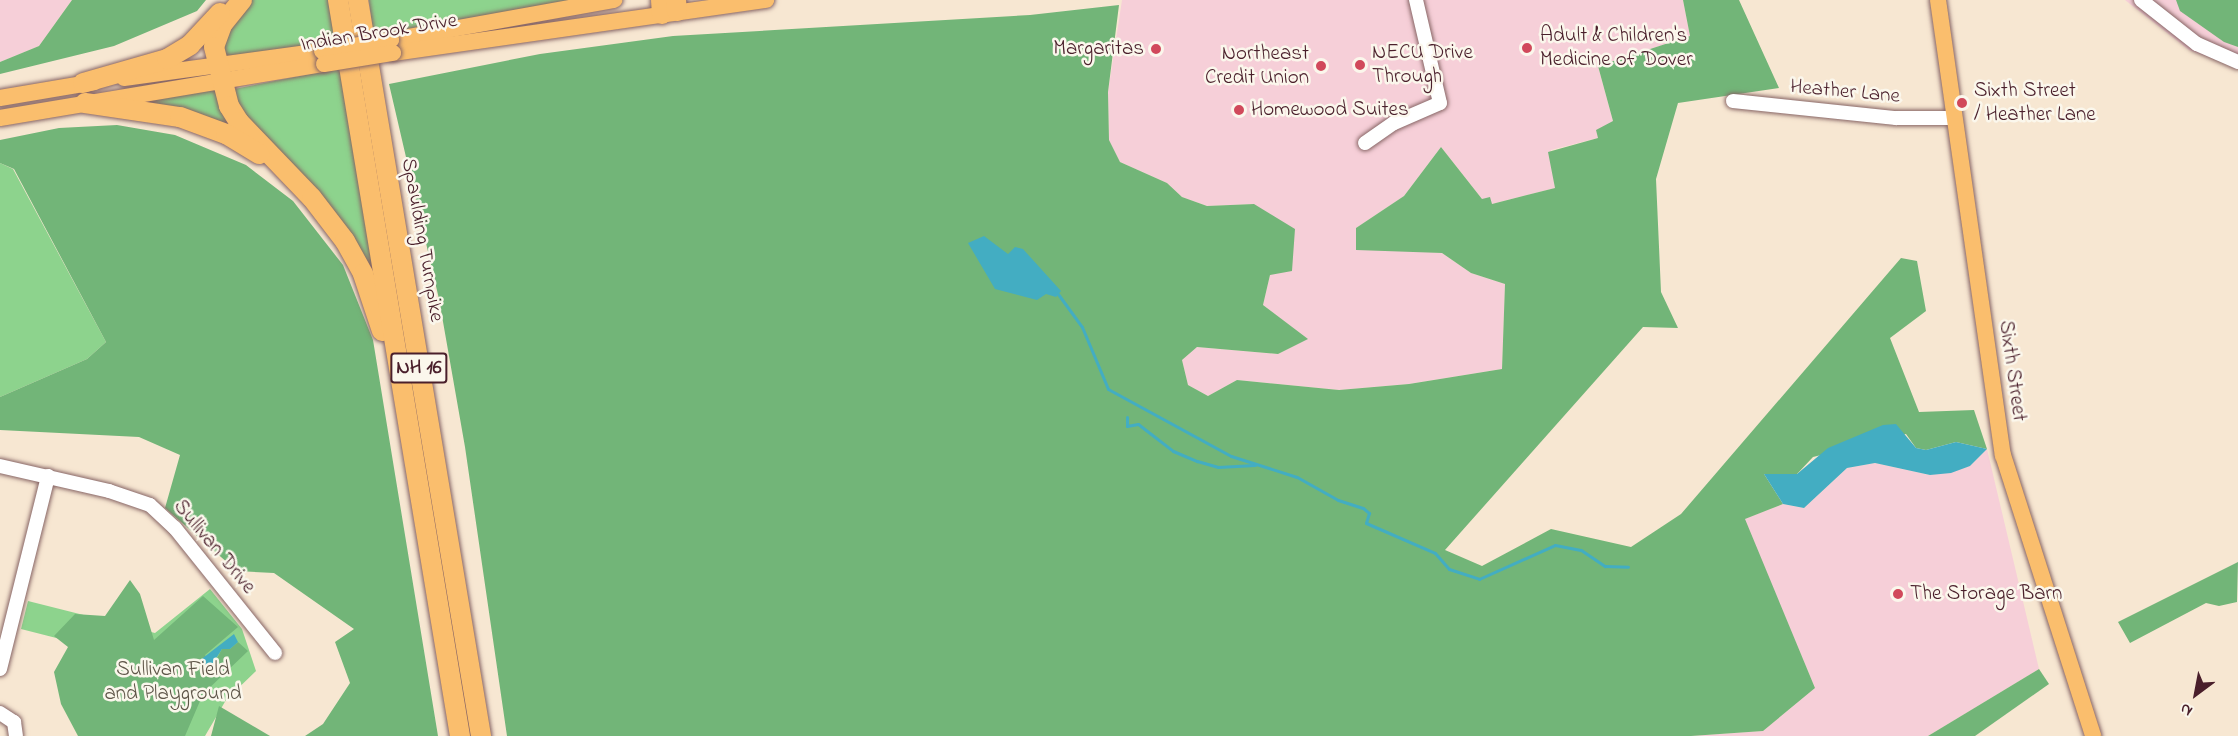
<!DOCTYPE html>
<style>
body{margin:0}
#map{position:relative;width:2238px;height:736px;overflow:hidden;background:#f7e7d2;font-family:"Indie Flower",sans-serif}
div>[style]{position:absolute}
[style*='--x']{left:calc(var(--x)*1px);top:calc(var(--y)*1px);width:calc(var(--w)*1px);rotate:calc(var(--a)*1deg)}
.built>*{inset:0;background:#f6cfd8}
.green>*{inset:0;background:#8dd38d}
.forest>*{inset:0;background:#72b578}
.water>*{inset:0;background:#43adc2}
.stream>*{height:3px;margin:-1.5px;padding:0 1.5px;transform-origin:1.5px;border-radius:1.5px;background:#43adc2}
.roads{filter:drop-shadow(0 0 2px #876565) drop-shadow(0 0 2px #876565)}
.minor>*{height:14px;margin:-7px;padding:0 7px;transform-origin:7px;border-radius:7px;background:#fff}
.major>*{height:16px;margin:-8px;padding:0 8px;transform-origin:8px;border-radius:8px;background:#fabe6d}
.highway>*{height:20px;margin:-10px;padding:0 10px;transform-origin:10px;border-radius:10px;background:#fabe6d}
.bridges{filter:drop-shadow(0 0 2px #876565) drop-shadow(0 0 2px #876565)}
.major-bridge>*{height:16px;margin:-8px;padding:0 8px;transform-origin:8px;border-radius:8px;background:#fabe6d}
.dots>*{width:16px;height:16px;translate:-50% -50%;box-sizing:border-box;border:3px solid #fbf7ec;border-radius:50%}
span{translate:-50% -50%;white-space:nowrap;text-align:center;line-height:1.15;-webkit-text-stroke:5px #fbf7ec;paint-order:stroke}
.shield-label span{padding:2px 4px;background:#fbf7ec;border:2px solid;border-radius:4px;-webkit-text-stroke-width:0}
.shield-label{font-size:20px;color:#4a1f2b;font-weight:700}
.street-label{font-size:21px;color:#4a1f2b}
.poi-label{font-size:21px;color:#4a1f2b}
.left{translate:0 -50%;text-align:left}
.right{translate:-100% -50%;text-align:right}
.park-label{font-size:21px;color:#5e5548}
.north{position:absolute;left:2166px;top:664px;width:60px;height:60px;-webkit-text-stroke:4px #fbf7ec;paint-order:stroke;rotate:212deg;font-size:16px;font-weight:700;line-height:24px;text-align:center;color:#4a1f2b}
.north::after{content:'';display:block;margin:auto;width:21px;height:27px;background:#4a1f2b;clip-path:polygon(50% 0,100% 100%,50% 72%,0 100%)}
</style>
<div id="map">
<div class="built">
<div style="clip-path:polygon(0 0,72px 0,39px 46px,0 62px)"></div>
<div style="clip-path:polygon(1122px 0,1683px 0,1690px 36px,1598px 66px,1613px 121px,1598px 138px,1551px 150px,1555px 188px,1492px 204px,1482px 199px,1441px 147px,1404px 196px,1356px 228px,1408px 250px,1442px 253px,1471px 273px,1505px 284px,1502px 369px,1409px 384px,1339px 390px,1237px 380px,1208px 396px,1188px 385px,1182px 360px,1197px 347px,1278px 354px,1307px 339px,1263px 305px,1270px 275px,1254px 204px,1207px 206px,1182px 197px,1167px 183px,1120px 162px,1109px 141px,1108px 92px)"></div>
<div style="clip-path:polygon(2125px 0,2238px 0,2238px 68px,2189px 50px)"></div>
<div style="clip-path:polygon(1987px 449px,2039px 669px,1928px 736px,1691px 736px,1763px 731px,1815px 688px,1744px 519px,1783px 504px,1804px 508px,1847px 468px,1875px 463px,1930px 475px,1970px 466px)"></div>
</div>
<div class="green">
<div style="clip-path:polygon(251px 0,329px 0,335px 41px,222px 60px,222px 42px)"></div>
<div style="clip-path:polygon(369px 0,575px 0,373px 35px)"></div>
<div style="clip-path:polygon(341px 68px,377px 287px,247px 125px,229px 90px)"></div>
<div style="clip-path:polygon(216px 88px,247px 137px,137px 101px)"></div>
<div style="clip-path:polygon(0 163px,13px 169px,106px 342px,87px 359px,0 397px)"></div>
<div style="clip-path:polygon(210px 589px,242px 629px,256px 671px,226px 700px,205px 736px,103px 736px,123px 655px,21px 629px,28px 601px,155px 633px)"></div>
</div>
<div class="forest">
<div style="clip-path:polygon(72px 0,206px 0,197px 11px,114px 46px,0 74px,0 62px,39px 46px)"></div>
<div style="clip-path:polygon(1683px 0,1739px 0,1779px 88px,1678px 103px,1656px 179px,1661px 292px,1678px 328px,1643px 327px,1445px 550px,1482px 566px,1551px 529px,1631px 547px,1681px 514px,1901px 258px,1917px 261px,1926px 311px,1890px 338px,1919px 412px,1974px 410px,1987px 449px,1956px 442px,1926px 450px,1916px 448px,1906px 434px,1813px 457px,1797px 474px,1764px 474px,1783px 504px,1745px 519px,1815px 688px,1763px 731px,1691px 736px,507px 736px,465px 447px,439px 299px,389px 84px,540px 54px,673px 36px,1030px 15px,1119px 5px,1108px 92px,1109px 140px,1120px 162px,1167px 183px,1182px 197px,1207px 206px,1254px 204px,1295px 229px,1292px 271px,1270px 275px,1263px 305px,1308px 339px,1278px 354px,1197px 347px,1182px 360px,1188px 385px,1208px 396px,1237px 380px,1339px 390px,1409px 384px,1502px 369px,1505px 284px,1471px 273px,1442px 253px,1356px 250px,1356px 228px,1404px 196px,1441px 147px,1482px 199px,1490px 197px,1492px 204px,1555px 188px,1548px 152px,1598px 138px,1596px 130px,1613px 121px,1598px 66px,1690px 36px)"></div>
<div style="clip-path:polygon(2176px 0,2238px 0,2238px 47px,2224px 42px,2180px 11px)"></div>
<div style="clip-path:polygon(117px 125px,175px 135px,246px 165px,293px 201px,343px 265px,373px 340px,438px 736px,305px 736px,323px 724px,350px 683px,335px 642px,354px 629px,274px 573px,237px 571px,165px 508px,180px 455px,139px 437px,0 430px,0 397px,87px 359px,106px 342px,14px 169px,0 163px,0 140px,59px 128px)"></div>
<div style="clip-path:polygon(2238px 562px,2237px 602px,2219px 606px,2206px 603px,2130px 643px,2118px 622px)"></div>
<div style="clip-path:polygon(130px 580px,140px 594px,154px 640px,203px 596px,238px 627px,205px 655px,212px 667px,222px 649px,230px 649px,238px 642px,248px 651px,203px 694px,185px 736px,78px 736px,61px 704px,54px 672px,68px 647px,54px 636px,75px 614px,105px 616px)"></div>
<div style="clip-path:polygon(2039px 669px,2049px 684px,1975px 736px,1928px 736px)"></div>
<div style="clip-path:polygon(219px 706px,270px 736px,211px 736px)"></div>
</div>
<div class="water">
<div style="clip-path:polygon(984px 236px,1008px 254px,1015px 247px,1023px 249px,1061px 291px,1056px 297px,1046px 294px,1037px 300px,995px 289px,968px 243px)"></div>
<div style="clip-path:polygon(1896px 424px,1916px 448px,1926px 450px,1956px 442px,1987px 449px,1970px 466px,1951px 473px,1930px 475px,1875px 463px,1847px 468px,1804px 508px,1783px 504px,1764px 474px,1797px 474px,1828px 448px,1883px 425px)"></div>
<div style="clip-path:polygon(234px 634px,238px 642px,230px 649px,222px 649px,206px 674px,199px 661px)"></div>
</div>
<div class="stream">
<div style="--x:1058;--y:294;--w:41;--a:54"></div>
<div style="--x:1082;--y:327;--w:67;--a:67.2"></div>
<div style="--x:1108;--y:389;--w:140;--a:28.6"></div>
<div style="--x:1231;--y:456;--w:69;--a:17.7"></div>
<div style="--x:1297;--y:477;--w:47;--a:29.3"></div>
<div style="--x:1338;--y:500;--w:26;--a:18"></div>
<div style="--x:1363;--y:508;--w:8;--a:40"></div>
<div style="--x:1369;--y:513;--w:10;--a:107"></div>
<div style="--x:1366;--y:523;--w:75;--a:23.5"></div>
<div style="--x:1435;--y:553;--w:21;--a:49"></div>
<div style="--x:1449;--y:569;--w:32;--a:18"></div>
<div style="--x:1479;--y:579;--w:83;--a:-24.1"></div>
<div style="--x:1555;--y:545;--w:26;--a:11"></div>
<div style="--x:1581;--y:550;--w:29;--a:34"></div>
<div style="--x:1605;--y:566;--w:23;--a:2"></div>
<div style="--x:1127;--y:417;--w:9;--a:90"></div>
<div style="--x:1127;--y:426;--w:11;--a:-10"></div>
<div style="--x:1138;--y:424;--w:44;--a:37.6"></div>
<div style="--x:1173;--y:451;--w:26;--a:23"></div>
<div style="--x:1197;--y:461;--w:22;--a:16"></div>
<div style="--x:1218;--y:467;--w:37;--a:-3"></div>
</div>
<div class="roads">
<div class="minor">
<div style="--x:2141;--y:0;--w:71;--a:38.2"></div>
<div style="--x:2197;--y:44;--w:45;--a:23.7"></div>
<div style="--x:1733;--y:101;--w:164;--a:6"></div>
<div style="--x:1896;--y:118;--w:58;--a:0"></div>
<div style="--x:1365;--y:143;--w:35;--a:-35"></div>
<div style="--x:1394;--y:123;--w:50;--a:-23.5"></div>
<div style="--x:1440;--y:103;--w:106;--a:-103.1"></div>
<div style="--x:0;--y:466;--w:112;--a:12.9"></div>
<div style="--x:109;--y:491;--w:43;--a:18.9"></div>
<div style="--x:150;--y:505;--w:34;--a:43"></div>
<div style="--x:175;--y:528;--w:160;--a:51.3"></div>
<div style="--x:0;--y:669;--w:199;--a:-76"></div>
<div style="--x:0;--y:713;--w:17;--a:33"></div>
<div style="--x:14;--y:722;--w:14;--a:82"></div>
</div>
<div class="major">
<div style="--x:1938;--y:0;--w:460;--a:81.9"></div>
<div style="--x:2003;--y:455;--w:295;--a:72.2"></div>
<div style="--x:391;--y:40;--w:227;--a:-10.2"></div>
<div style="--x:393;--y:53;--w:377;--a:-8.1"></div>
<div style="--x:124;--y:78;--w:200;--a:-7.8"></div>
<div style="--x:0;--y:98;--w:96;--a:-9.6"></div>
<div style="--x:0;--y:118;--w:328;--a:-9.5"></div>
</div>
<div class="highway">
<div style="--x:242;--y:0;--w:32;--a:129"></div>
<div style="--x:222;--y:25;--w:23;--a:110"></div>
<div style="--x:214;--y:47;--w:61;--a:75.7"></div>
<div style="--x:229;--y:106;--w:19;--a:58"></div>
<div style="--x:239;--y:122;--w:105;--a:46.2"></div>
<div style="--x:312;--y:198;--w:54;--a:52.5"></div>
<div style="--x:345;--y:241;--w:38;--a:61"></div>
<div style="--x:363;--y:274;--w:60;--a:71.6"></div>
<div style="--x:338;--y:0;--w:746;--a:80.59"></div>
<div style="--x:358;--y:0;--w:746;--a:80.51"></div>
<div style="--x:661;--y:0;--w:14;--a:86"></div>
<div style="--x:676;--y:0;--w:11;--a:85"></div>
<div style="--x:83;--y:83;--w:87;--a:-15.9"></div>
<div style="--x:167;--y:59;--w:27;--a:-31"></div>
<div style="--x:190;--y:45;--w:44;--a:-46.8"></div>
<div style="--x:85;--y:103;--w:96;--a:8.4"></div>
<div style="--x:180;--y:117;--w:49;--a:20.3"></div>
<div style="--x:226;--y:134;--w:39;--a:31"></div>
</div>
</div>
<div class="bridges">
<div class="major-bridge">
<div style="--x:322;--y:51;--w:70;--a:-9.1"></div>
<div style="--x:324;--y:64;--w:70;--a:-9.1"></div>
</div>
</div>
<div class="dots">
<div style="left:1527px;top:48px;background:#d1495b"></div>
<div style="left:1156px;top:49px;background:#d1495b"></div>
<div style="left:1360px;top:65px;background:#d1495b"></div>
<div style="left:1321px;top:66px;background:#d1495b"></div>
<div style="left:1962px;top:103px;background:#d1495b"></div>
<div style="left:1239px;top:110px;background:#d1495b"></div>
<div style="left:1898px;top:594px;background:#d1495b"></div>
</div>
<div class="shield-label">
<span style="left:419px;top:368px">NH 16</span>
</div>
<div class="street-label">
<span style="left:379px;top:33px;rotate:-9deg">Indian Brook Drive</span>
<span style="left:1845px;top:92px;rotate:5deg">Heather Lane</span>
<span style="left:422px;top:240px;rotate:80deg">Spaulding Turnpike</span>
<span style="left:2012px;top:371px;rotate:82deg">Sixth Street</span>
<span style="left:214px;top:547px;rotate:50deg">Sullivan Drive</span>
</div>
<div class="poi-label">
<span class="left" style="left:1540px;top:48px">Adult &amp; Children's<br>Medicine of Dover</span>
<span class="right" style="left:1144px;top:49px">Margaritas</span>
<span class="left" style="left:1372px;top:65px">NECU Drive<br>Through</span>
<span class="right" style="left:1309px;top:66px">Northeast<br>Credit Union</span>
<span class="left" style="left:1974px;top:103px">Sixth Street<br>/ Heather Lane</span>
<span class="left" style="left:1251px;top:110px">Homewood Suites</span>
<span class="left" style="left:1910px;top:594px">The Storage Barn</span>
</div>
<div class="park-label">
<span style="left:173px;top:682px">Sullivan Field<br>and Playground</span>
</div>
<div class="north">N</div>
</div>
